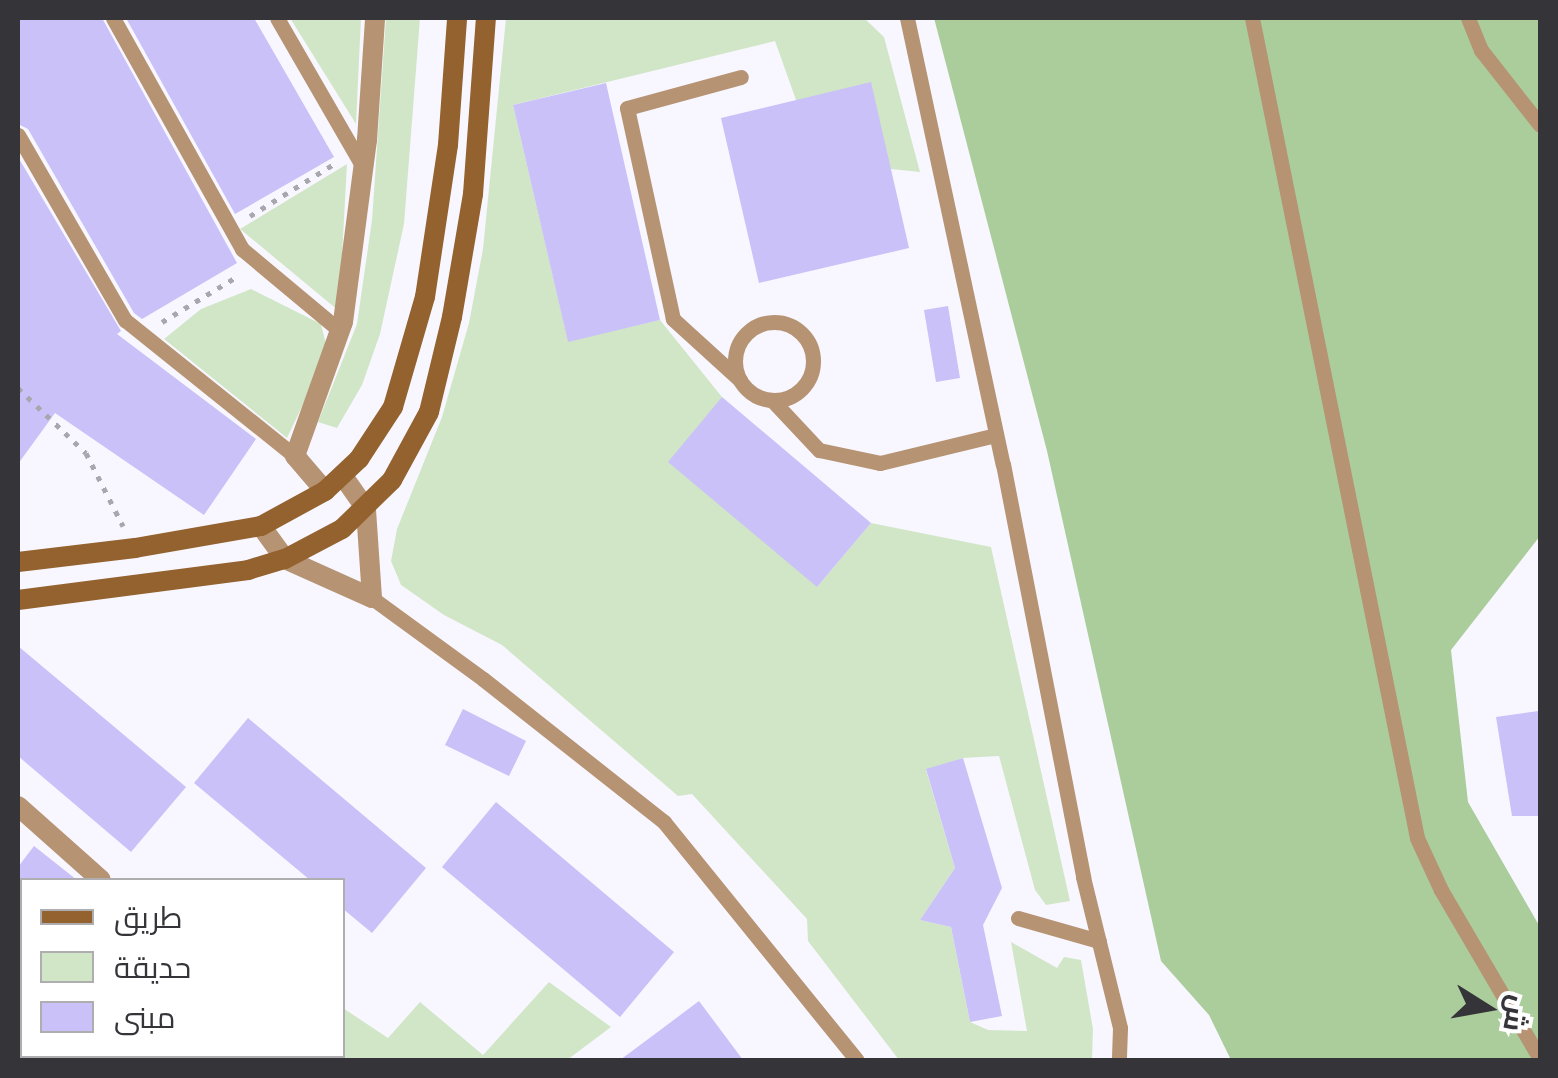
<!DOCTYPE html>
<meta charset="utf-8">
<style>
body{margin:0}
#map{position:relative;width:1558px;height:1078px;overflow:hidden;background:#f8f7ff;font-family:"Exo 2",Cairo,sans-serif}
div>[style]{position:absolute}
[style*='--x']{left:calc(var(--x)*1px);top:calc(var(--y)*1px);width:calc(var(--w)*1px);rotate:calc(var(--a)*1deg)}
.green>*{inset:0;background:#d1e6c7}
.forest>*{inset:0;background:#abcd9c}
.building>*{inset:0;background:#c9c1f7}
.path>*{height:5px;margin-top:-2.5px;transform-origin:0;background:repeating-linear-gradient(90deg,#a8a7ae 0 5px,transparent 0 13px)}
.service>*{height:15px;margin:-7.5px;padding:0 7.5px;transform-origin:7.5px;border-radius:7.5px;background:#b69373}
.service>.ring{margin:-7.5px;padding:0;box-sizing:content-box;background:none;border:15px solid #b69373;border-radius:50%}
.minor>*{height:20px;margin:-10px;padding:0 10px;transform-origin:10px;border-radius:10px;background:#b69373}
.secondary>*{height:20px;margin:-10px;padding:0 10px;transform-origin:10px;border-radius:10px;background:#93622e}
span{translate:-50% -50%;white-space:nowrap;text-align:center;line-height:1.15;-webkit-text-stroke:8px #fff;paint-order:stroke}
.frame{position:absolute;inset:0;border:20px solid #353439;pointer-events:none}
.legend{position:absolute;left:20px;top:878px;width:325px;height:180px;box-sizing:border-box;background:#fff;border:2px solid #aeaeb0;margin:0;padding:12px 18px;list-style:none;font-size:30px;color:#353439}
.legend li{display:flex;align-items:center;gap:20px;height:50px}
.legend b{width:50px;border:2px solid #aeaeb0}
.north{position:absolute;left:1438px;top:958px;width:100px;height:100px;-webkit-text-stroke:8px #fff;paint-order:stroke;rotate:101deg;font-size:28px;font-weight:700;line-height:40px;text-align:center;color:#353439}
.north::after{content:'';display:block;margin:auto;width:35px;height:45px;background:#353439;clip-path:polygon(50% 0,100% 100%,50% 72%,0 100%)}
</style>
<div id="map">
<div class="green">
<div style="clip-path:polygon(290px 18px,361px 18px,356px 124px)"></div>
<div style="clip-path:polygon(386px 18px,420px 18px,404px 224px,380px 334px,362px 385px,337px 428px,318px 422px,357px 324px,372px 220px)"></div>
<div style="clip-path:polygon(506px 18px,864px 18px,884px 37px,920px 172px,891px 169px,796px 100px,775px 41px,513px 105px,568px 341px,660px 320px,722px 397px,817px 587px,871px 523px,991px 547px,1070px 901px,1046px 905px,1035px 890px,999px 756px,963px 758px,926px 770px,955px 868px,920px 920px,951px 927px,970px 1022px,988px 1030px,1027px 1031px,1011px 942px,1057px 968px,1064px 957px,1081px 960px,1093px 1029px,1092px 1060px,899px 1060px,808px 941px,807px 919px,692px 794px,678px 796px,502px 645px,444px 615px,401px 585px,391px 561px,397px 529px,442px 417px,469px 323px,483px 249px)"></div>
<div style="clip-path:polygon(347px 164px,339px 311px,240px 229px)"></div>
<div style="clip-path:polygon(251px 289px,321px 324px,328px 352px,287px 438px,164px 339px,201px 309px)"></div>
<div style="clip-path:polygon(549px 982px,611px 1027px,567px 1060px,331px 1060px,325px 1056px,342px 1056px,343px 1008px,388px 1038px,420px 1002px,483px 1055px)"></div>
</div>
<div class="forest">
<div style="clip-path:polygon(934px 18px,1540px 18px,1540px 536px,1451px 650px,1468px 802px,1540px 927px,1540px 1060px,1231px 1060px,1209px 1015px,1161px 961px,1047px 451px)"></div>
</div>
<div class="building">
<div style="clip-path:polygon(18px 18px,102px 18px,237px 263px,142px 319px,134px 313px,28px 129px,18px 124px)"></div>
<div style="clip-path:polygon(126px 18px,254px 18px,334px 157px,235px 214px)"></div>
<div style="clip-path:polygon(871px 82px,909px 248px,759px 283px,721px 118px)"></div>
<div style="clip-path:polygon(606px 83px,660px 320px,568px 342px,513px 105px)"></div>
<div style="clip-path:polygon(18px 157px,121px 331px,117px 334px,256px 439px,204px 515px,55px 413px,18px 464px)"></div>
<div style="clip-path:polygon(948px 306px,960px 378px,936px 382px,924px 310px)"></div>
<div style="clip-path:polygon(722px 397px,871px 523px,817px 587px,668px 462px)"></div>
<div style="clip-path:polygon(18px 646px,186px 787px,131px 852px,18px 756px)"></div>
<div style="clip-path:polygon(463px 709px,526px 741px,509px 776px,445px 745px)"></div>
<div style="clip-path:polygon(1538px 711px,1540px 816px,1512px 816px,1496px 717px)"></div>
<div style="clip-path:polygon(248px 718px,426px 868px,372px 933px,342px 908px,342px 880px,310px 880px,194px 783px)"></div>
<div style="clip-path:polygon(963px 758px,1002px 888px,983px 925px,1002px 1016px,970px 1022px,951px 927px,920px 920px,955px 868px,926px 769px)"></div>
<div style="clip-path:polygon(496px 802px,674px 952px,620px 1017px,442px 867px)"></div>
<div style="clip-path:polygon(34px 846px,77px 880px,18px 880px,18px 867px)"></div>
<div style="clip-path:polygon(699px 1001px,743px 1060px,620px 1060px,659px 1031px)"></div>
</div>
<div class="path">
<div style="--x:250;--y:216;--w:99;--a:-31.8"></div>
<div style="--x:162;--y:322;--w:89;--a:-31.2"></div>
<div style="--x:18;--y:388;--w:94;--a:43.7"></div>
<div style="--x:86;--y:453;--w:82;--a:63.1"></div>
</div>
<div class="service">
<div style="--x:113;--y:18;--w:265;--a:60.8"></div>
<div style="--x:242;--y:249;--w:128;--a:39.9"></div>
<div style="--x:277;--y:18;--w:172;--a:60"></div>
<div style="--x:907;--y:18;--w:456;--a:77.9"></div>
<div style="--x:1003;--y:464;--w:421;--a:79"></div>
<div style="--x:1083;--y:877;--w:155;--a:76.2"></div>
<div style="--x:1120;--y:1028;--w:32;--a:92"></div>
<div style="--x:1252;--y:18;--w:836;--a:78.62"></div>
<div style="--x:1417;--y:838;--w:57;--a:65.2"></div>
<div style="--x:1441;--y:890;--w:196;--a:59.6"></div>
<div style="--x:1468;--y:18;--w:35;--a:68"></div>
<div style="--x:1481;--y:50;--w:95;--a:51.8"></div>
<div style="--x:18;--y:135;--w:214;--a:60"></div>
<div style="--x:125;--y:320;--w:218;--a:38.7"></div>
<div class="ring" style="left:735px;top:322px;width:63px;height:63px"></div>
<div style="--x:740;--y:380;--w:91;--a:-137.7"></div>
<div style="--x:673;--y:319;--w:216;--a:-102.3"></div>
<div style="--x:627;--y:108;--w:118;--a:-15.2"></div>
<div style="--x:772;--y:400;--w:69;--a:46.8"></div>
<div style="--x:819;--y:450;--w:62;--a:12"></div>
<div style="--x:880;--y:463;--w:119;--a:-13.6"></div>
<div style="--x:372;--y:598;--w:137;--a:36.1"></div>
<div style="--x:483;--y:679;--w:231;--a:38.3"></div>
<div style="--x:664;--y:822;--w:306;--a:51"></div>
<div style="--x:1018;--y:918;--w:84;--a:15.9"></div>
</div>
<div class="minor">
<div style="--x:325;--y:491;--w:46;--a:-130.6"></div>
<div style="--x:295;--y:456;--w:142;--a:-70.3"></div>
<div style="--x:343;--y:322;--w:184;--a:-82.5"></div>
<div style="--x:367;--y:140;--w:122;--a:-86.2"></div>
<div style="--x:261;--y:526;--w:41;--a:54"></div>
<div style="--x:285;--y:559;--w:95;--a:24.1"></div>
<div style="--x:372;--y:598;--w:89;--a:-93.9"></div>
<div style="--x:366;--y:509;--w:40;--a:-124.9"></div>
<div style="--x:18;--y:806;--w:111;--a:41.7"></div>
<div style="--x:279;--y:1056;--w:7;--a:34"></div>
<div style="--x:181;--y:1060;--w:6;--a:-45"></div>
</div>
<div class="secondary">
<div style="--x:18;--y:562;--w:118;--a:-6.8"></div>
<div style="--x:135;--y:548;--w:128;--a:-9.9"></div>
<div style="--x:261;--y:526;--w:73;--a:-28.7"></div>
<div style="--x:325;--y:491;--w:47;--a:-43.3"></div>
<div style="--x:359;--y:459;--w:62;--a:-56.8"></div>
<div style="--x:393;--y:407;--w:115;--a:-73.8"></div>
<div style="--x:425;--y:297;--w:154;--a:-81.4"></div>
<div style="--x:448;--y:145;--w:127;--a:-85.9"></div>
<div style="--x:18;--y:600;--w:232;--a:-7.4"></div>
<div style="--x:248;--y:570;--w:39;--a:-17"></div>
<div style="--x:285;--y:559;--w:64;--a:-27.8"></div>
<div style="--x:342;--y:529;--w:70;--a:-44.4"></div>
<div style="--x:392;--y:480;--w:77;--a:-61.4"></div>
<div style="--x:429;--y:412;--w:98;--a:-76.4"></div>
<div style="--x:452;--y:317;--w:125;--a:-80.3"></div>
<div style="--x:473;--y:194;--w:176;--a:-85.8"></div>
</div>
<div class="frame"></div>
<ul class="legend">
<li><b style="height:12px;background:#93622e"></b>طريق</li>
<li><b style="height:28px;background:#d1e6c7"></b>حديقة</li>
<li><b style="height:28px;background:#c9c1f7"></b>مبنى</li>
</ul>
<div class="north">ش</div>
</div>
